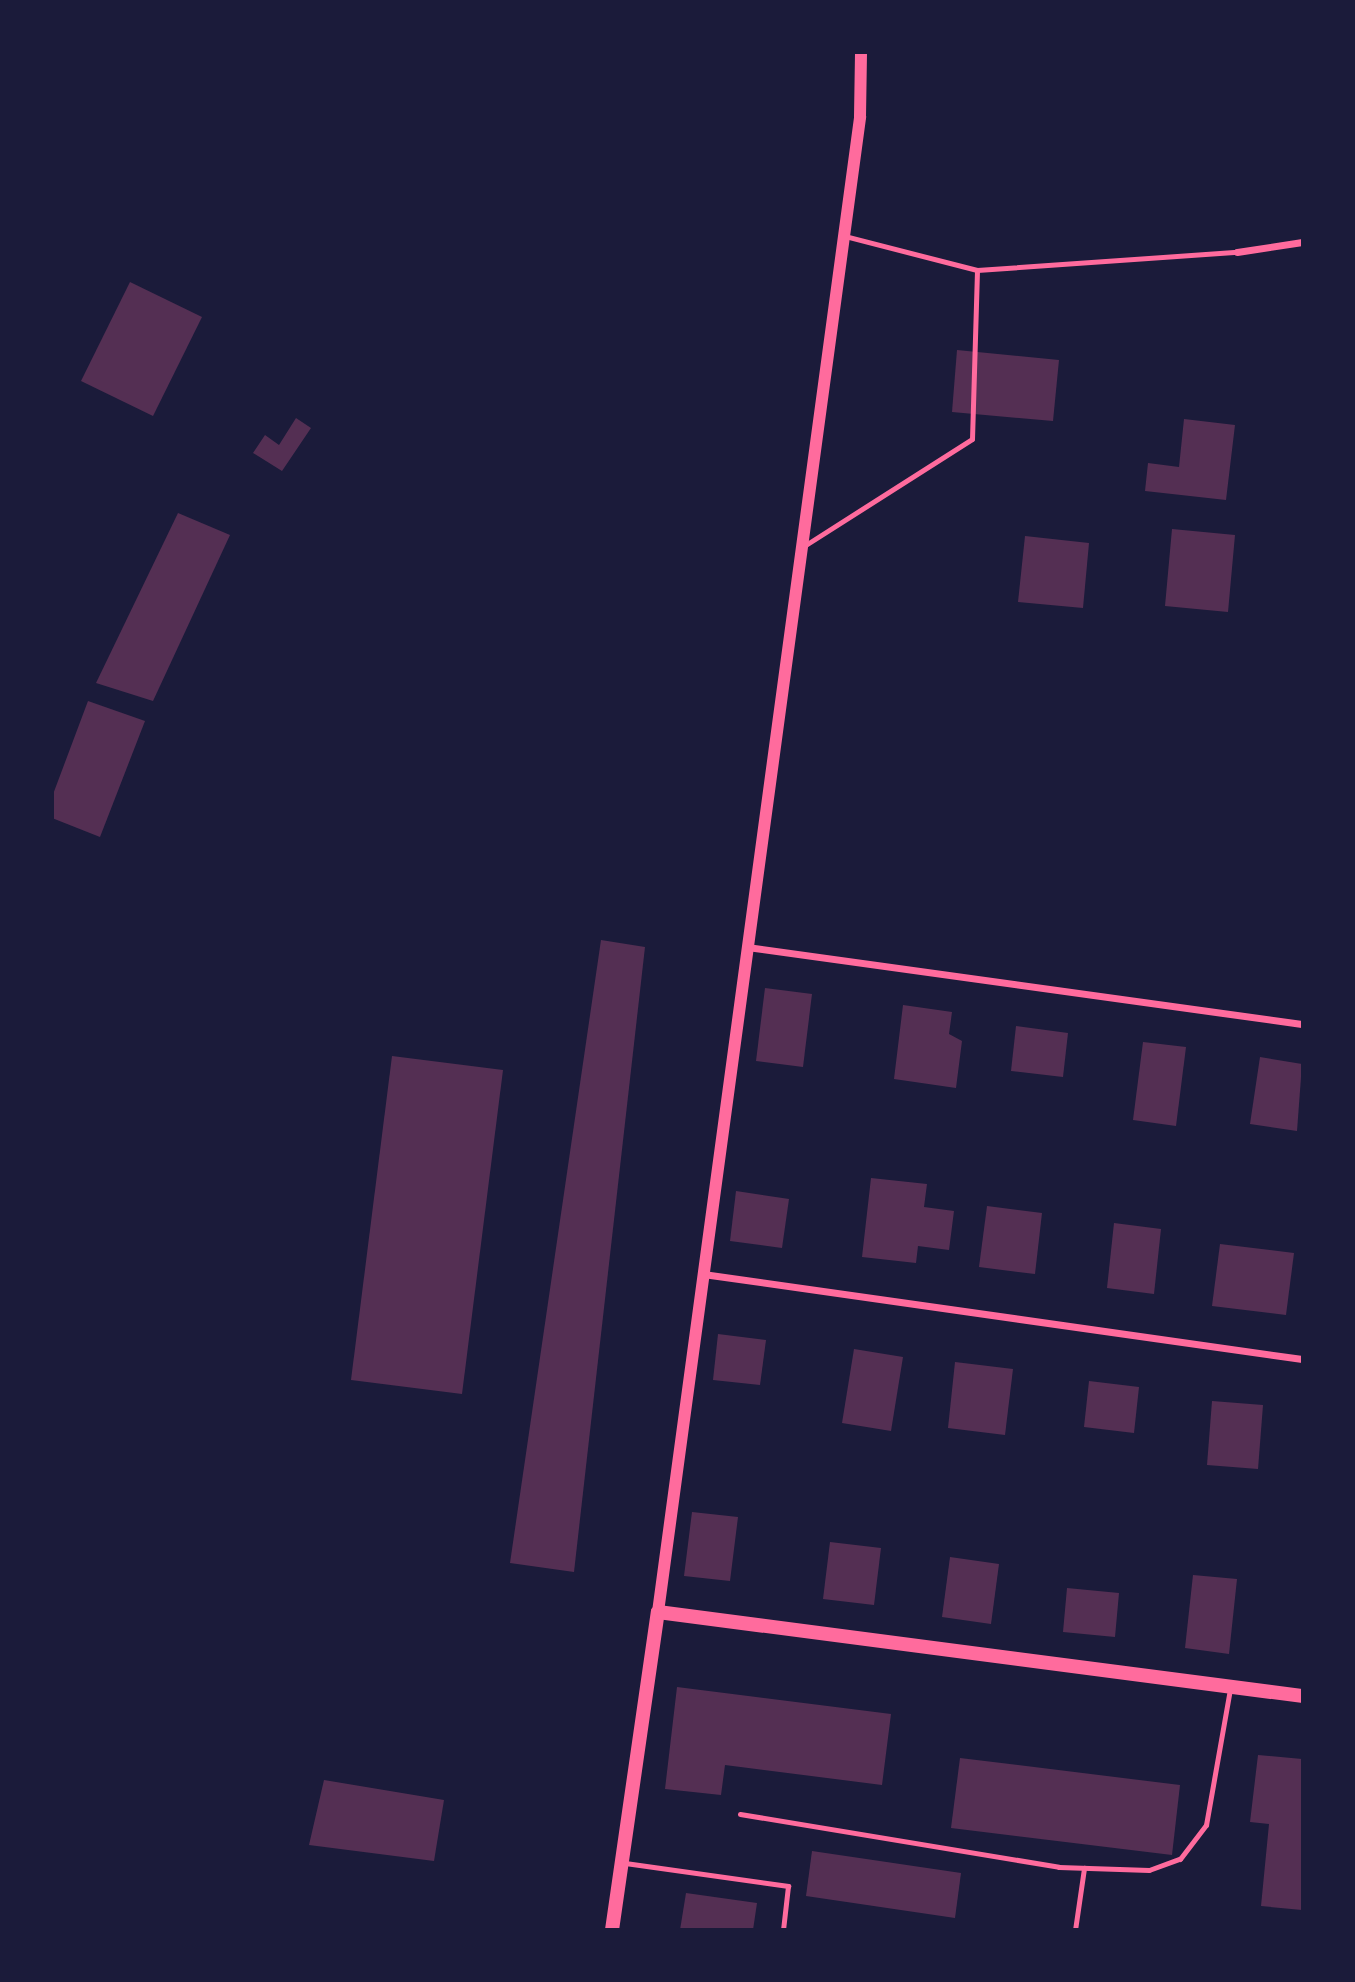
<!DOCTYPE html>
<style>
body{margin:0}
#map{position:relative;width:1355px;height:1982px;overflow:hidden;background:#1b1b3a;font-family:"DM Sans",sans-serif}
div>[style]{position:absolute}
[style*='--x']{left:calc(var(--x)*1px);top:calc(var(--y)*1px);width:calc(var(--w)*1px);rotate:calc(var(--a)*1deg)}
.building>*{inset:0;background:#542f53}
.service>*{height:5px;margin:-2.5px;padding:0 2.5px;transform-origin:2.5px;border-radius:2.5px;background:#ff6b9d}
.minor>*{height:7px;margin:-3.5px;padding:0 3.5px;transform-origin:3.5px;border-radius:3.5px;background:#ff6b9d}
.tertiary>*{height:12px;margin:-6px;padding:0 6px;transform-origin:6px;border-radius:6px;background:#ff6b9d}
.secondary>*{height:14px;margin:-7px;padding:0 7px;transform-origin:7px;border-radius:7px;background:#ff6b9d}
span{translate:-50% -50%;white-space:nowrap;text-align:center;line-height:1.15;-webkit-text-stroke:5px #1b1b3a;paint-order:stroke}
.frame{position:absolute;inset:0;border:54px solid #1b1b3a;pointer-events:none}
</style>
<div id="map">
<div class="building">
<div style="clip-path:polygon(130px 282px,202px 317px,153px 416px,81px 381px)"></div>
<div style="clip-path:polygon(957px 350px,1059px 360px,1053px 421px,952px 412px)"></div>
<div style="clip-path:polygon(296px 418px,311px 428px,282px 471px,253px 453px,265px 435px,279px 445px)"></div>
<div style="clip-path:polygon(1184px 419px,1235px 425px,1226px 500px,1145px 491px,1148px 463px,1179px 467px)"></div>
<div style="clip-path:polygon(178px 513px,230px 535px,153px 701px,96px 683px)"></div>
<div style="clip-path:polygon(1172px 529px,1235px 535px,1228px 612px,1165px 606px)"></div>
<div style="clip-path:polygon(1025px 536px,1089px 543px,1083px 608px,1018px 602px)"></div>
<div style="clip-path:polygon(88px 701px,145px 721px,100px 837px,52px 818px,52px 797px)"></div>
<div style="clip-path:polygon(601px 940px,645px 947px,574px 1572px,510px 1563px)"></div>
<div style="clip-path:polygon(765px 988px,812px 994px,803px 1067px,756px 1061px)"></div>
<div style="clip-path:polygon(903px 1005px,952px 1012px,949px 1034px,962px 1041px,956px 1088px,894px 1079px)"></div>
<div style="clip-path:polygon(1016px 1026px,1068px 1033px,1063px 1077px,1011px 1071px)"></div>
<div style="clip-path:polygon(1143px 1042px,1186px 1047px,1176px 1126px,1133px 1120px)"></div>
<div style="clip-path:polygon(392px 1056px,503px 1070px,462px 1394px,351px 1380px)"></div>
<div style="clip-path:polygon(1260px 1057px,1302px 1064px,1297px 1131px,1250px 1124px)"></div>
<div style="clip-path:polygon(871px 1178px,927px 1184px,924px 1207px,954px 1211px,949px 1250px,918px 1246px,916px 1263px,862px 1257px)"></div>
<div style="clip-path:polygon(736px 1191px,789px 1199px,782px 1248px,730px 1241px)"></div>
<div style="clip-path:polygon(987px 1206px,1042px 1213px,1035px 1274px,979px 1267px)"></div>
<div style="clip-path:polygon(1114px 1223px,1161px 1229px,1154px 1294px,1107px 1288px)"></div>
<div style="clip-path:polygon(1220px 1244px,1294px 1253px,1286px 1315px,1212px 1306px)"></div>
<div style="clip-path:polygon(718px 1334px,766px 1340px,760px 1385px,713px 1380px)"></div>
<div style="clip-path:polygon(854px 1349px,903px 1357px,891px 1431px,842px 1423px)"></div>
<div style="clip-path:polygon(955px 1362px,1013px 1369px,1005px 1435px,948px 1428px)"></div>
<div style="clip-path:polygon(1089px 1381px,1139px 1387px,1134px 1433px,1084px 1427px)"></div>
<div style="clip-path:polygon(1212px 1401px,1263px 1405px,1258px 1469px,1207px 1465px)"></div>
<div style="clip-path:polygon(692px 1512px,738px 1517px,730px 1581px,684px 1576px)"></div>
<div style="clip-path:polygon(830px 1542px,881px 1548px,874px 1605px,823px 1599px)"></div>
<div style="clip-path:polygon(950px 1557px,999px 1564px,991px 1624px,942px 1617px)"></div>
<div style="clip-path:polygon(1193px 1575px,1237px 1579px,1229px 1654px,1185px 1648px)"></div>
<div style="clip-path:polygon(1067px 1588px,1119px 1593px,1115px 1637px,1063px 1632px)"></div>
<div style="clip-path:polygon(677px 1687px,891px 1714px,882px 1785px,725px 1765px,721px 1795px,665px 1789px)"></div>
<div style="clip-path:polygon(1258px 1755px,1302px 1759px,1302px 1910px,1261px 1906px,1269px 1824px,1250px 1822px)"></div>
<div style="clip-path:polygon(960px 1758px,1180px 1785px,1172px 1855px,951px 1828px)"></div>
<div style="clip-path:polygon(324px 1780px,444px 1800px,434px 1861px,309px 1845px)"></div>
<div style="clip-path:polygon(812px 1851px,961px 1873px,955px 1918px,806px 1896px)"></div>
<div style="clip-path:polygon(686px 1893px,757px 1903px,753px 1930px,680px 1930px)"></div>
</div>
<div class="service">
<div style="--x:977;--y:270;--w:261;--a:-4"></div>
<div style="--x:804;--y:546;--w:199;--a:-32.5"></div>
<div style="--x:972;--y:439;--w:169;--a:-88.3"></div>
<div style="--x:977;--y:270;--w:136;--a:-165.6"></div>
<div style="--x:740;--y:1814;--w:323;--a:9.4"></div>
<div style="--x:1059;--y:1867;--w:90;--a:1.9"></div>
<div style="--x:1149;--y:1870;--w:33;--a:-20"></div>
<div style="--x:1180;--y:1859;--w:43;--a:-52.6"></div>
<div style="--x:1206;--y:1825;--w:138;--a:-80"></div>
<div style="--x:625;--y:1863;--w:165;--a:8"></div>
<div style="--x:788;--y:1886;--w:44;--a:96.5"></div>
<div style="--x:1075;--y:1930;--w:63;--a:-81.7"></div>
</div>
<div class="minor">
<div style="--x:1237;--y:252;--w:66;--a:-8.7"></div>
<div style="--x:747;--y:947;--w:560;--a:7.9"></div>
<div style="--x:703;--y:1274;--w:605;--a:8.08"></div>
</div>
<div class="tertiary">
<div style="--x:658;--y:1612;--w:1509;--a:-82.3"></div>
<div style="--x:860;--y:117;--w:65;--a:-89.1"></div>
</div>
<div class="secondary">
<div style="--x:612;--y:1930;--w:321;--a:-81.8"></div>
<div style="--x:658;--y:1612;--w:649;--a:7.43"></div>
</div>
<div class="frame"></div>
</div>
